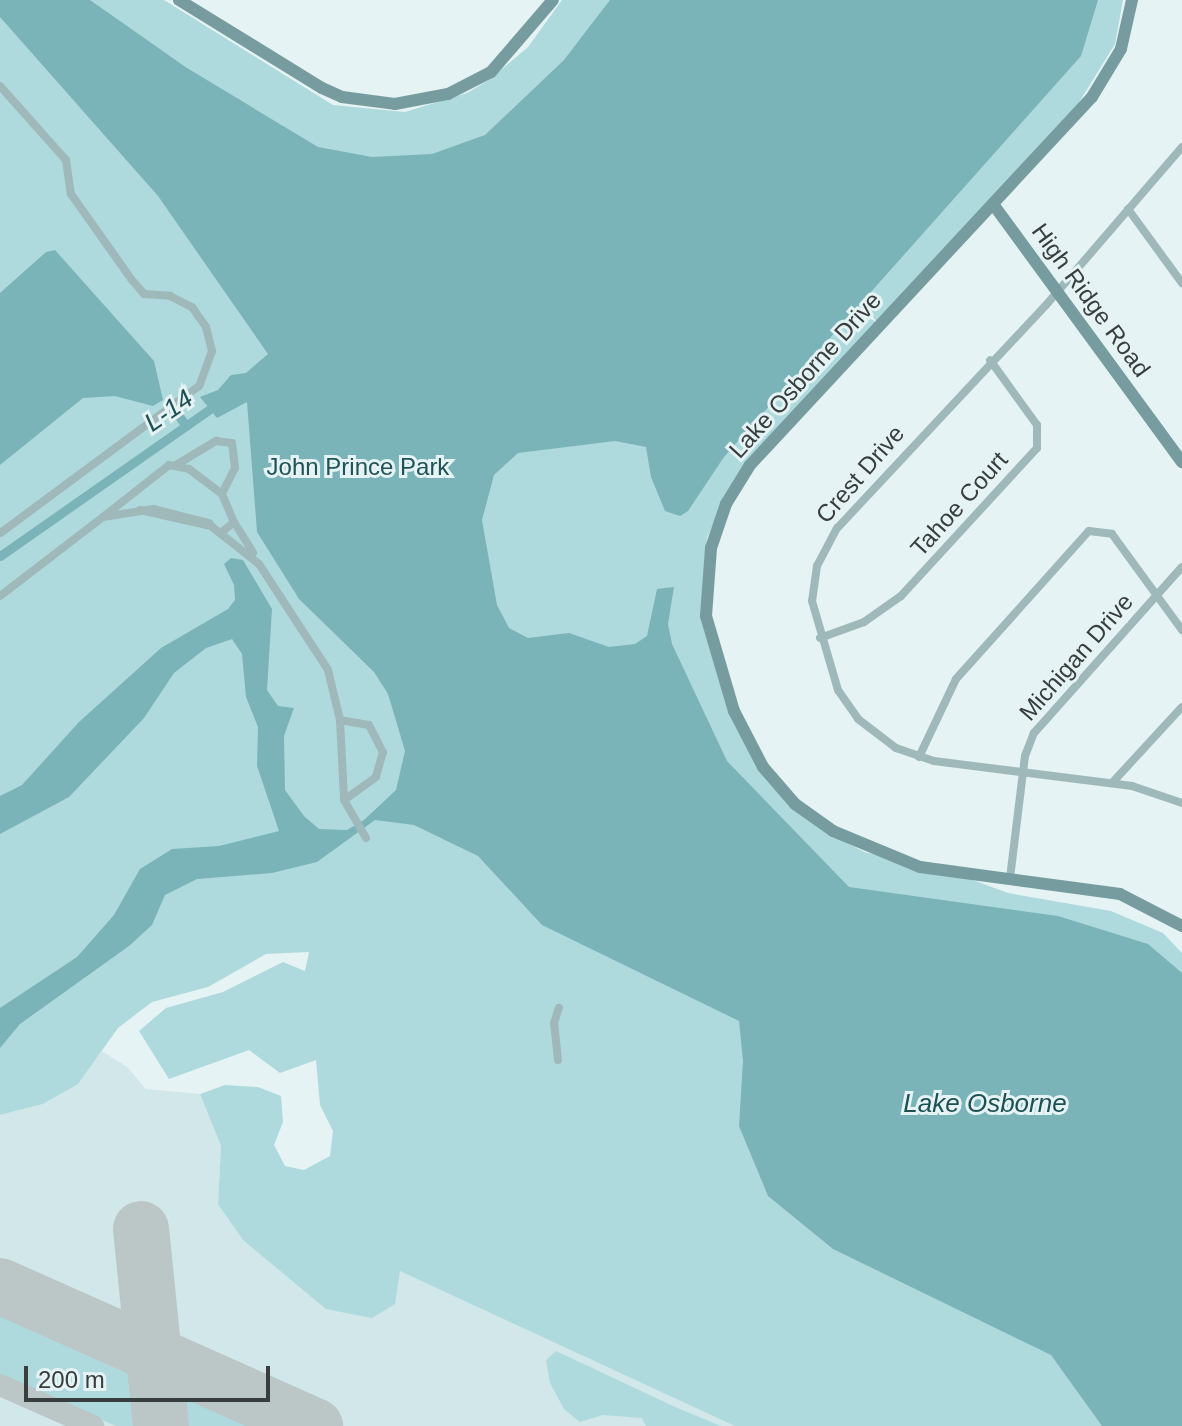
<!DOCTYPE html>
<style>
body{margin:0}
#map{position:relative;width:1182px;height:1426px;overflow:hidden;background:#e6f3f4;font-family:Arial,sans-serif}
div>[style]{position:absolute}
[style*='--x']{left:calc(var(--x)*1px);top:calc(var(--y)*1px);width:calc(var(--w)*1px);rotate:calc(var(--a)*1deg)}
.built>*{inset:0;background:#d1e7e9}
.green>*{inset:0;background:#afdadd}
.water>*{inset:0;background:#7ab4b8}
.canal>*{height:9px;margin:-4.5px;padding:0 4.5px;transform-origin:4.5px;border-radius:4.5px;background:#7ab4b8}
.taxiway>*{height:22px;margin:-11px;padding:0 11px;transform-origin:11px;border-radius:11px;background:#bbc6c7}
.runway>*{height:56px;margin:-28px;padding:0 28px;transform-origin:28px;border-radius:28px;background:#bbc6c7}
.street>*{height:8px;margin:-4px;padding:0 4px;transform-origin:4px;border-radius:4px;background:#9fb8ba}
.secondary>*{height:12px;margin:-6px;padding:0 6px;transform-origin:6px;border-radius:6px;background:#779c9f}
span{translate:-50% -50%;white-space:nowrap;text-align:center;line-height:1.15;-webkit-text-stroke:6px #e6f3f4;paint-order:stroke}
.street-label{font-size:24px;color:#383d3e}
.park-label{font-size:24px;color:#205357}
.water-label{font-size:26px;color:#1c5053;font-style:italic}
.scale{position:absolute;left:24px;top:1366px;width:246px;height:36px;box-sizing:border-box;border:4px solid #383d3e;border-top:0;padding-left:10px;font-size:24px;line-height:28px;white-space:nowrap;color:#383d3e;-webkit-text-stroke:6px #e6f3f4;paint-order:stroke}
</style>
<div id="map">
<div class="built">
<div style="clip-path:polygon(102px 1051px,127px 1067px,146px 1089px,200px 1094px,221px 1146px,218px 1204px,400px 1270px,736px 1426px,0 1426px,0 1115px,43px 1104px,77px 1084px)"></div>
</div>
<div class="green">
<div style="clip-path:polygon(0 0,164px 0,333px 105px,405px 112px,467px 93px,489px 80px,528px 47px,562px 0,1123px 0,1115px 44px,1078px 104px,725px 499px,707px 538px,704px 571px,709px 642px,742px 739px,826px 831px,864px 852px,951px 872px,1008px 893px,1111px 911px,1163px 933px,1182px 953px,1182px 1426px,735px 1426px,400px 1271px,395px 1304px,372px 1318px,326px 1309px,243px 1240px,218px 1204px,221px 1146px,200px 1094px,225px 1085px,258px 1087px,281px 1096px,283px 1122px,274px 1145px,285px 1166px,304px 1170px,330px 1156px,333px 1131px,320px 1105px,316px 1060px,280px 1073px,249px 1050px,169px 1079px,139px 1031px,166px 1008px,223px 992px,283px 962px,305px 971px,309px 952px,266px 954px,208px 987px,152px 1002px,118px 1028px,78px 1084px,43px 1104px,0 1115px)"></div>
<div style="clip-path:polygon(0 1306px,142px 1370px,147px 1426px,116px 1426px,0 1375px)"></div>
<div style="clip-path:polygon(556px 1351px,675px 1407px,721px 1426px,646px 1426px,642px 1418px,603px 1415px,580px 1422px,564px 1409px,550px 1383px,546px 1360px)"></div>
<div style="clip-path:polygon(171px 1387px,260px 1426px,178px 1426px)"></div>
</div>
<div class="water">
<div style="clip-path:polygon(0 0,90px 0,187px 68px,318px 147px,372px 157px,432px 154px,485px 135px,564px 60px,610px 0,1098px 0,1081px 56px,724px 457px,688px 511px,680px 516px,665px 511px,651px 477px,646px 447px,615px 441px,518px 453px,494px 475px,482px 520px,497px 605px,509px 628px,528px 638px,569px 633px,609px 647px,635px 644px,647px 636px,657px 589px,674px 587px,668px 624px,672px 644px,727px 761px,849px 887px,1058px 916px,1148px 944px,1182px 973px,1182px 1426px,1102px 1426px,1051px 1355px,833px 1249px,768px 1196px,739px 1126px,743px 1061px,739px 1021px,542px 925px,478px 856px,414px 825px,375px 820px,317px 862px,272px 873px,197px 879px,165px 895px,152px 925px,129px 946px,20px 1024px,0 1048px,0 1008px,77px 957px,114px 915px,140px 869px,172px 849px,219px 846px,279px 831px,257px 766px,258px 727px,246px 697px,242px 654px,232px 639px,206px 648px,174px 673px,144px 718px,69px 797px,0 834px,0 796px,22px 785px,79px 722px,161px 648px,228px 609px,235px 600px,234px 585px,224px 564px,231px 558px,243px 560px,272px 609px,267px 690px,278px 706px,294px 708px,284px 736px,285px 790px,304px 816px,319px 829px,347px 830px,364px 820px,396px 790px,405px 751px,388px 694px,374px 672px,299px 599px,257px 532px,247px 402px,217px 418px,200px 397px,218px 390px,231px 375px,246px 373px,268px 354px,158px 196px,0 17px)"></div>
<div style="clip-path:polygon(55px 250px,154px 361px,163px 400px,153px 406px,115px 396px,83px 398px,0 465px,0 293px,46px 252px)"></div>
</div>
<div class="canal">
<div style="--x:176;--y:412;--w:17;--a:54"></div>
<div style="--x:0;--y:556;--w:265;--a:-35"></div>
</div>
<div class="taxiway">
<div style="--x:0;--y:1385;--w:102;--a:23.8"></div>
</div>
<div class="runway">
<div style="--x:141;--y:1229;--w:198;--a:84.2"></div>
<div style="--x:0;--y:1286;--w:345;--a:24"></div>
</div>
<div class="street">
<div style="--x:0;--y:86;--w:99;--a:48.3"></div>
<div style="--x:66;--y:160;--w:34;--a:82"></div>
<div style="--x:71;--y:194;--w:105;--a:54.7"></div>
<div style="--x:132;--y:280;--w:18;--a:49"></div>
<div style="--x:144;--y:294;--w:26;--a:4"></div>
<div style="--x:170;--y:296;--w:25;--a:27"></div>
<div style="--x:192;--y:307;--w:24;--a:55"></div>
<div style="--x:206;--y:327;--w:25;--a:76"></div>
<div style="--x:212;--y:351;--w:37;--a:110"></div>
<div style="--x:199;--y:386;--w:247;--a:143.5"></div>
<div style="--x:1182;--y:147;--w:208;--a:130.7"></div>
<div style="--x:1046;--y:305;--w:306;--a:133.1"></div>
<div style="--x:837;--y:528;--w:43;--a:117.8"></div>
<div style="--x:817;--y:566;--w:35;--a:98"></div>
<div style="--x:812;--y:601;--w:93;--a:73.7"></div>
<div style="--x:838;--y:690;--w:35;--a:55"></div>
<div style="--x:858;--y:719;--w:48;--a:37.3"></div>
<div style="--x:896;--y:748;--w:40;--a:18.9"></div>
<div style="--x:934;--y:761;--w:200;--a:7.2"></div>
<div style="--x:1132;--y:786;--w:53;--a:18.8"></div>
<div style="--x:1128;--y:209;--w:92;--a:53.9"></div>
<div style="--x:176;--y:465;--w:47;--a:-31"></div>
<div style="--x:216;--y:441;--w:16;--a:7"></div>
<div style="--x:232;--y:443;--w:25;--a:83"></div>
<div style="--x:235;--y:468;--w:29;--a:117"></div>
<div style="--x:222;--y:494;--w:30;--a:67"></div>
<div style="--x:234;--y:522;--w:16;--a:140"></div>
<div style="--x:140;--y:510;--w:73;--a:12.7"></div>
<div style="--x:211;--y:526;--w:61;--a:38.4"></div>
<div style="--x:259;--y:564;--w:126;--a:56.9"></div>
<div style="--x:328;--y:670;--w:51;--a:76.5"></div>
<div style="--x:340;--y:720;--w:80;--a:87.1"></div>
<div style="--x:344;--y:800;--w:44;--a:59.9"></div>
<div style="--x:103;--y:517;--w:84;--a:-38.2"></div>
<div style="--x:169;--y:465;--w:20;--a:11"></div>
<div style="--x:189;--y:469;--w:41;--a:37.1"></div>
<div style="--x:234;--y:522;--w:36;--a:58"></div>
<div style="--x:0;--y:596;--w:130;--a:-37.5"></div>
<div style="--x:103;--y:517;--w:51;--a:-9.1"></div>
<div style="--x:153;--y:509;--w:58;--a:14"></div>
<div style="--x:820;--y:638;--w:47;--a:-20"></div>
<div style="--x:864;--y:622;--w:45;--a:-35.1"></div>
<div style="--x:901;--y:596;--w:201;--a:-47.4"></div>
<div style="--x:1037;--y:448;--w:23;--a:-90"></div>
<div style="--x:1037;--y:425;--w:80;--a:-125.9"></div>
<div style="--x:340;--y:720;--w:29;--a:10"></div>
<div style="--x:369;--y:725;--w:30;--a:63"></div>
<div style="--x:383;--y:752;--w:26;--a:106"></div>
<div style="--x:376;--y:777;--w:39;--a:144"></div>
<div style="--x:919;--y:757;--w:86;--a:-64.6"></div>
<div style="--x:956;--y:679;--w:199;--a:-48.1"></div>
<div style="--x:1089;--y:531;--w:23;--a:7"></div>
<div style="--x:1112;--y:534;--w:119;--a:53.9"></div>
<div style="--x:1112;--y:783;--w:103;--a:-47.4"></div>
<div style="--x:1010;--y:878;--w:123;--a:-83"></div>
<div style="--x:1025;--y:756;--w:25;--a:-69"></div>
<div style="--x:1034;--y:733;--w:222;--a:-48.3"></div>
<div style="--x:558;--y:1060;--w:37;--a:-96"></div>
<div style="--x:554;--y:1023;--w:16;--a:-72"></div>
</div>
<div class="secondary">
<div style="--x:179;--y:0;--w:168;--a:31.6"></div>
<div style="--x:322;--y:88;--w:22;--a:24"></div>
<div style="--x:342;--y:97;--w:53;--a:7.5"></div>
<div style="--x:395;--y:104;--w:54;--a:-10.7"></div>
<div style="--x:448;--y:94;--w:48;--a:-27.1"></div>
<div style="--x:491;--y:72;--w:95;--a:-49.3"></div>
<div style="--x:1132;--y:0;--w:50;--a:102.7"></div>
<div style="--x:1121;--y:49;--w:56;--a:121.1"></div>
<div style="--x:1092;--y:97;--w:502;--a:132.9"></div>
<div style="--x:750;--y:465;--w:46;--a:121.6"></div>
<div style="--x:726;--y:504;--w:46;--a:108.8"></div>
<div style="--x:711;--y:548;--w:68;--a:94.2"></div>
<div style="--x:706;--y:616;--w:99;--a:73.6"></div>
<div style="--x:734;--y:711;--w:63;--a:62.6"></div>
<div style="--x:763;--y:767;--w:49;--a:49.1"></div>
<div style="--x:795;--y:804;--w:47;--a:35.4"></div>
<div style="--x:833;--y:831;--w:94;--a:22.5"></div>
<div style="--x:920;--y:867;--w:202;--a:7.7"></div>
<div style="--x:1120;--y:894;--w:70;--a:27.3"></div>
<div style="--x:993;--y:204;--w:320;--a:53.8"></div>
</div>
<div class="street-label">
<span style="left:1091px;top:300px;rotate:54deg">High Ridge Road</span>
<span style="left:805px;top:375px;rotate:-48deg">Lake Osborne Drive</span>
<span style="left:860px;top:474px;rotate:-49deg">Crest Drive</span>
<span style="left:959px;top:504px;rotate:-48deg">Tahoe Court</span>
<span style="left:1076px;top:657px;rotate:-49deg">Michigan Drive</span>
</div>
<div class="park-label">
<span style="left:358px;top:467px">John Prince Park</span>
</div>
<div class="water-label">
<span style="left:169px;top:411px;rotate:-35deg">L-14</span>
<span style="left:985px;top:1104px">Lake Osborne</span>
</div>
<div class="scale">200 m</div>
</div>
